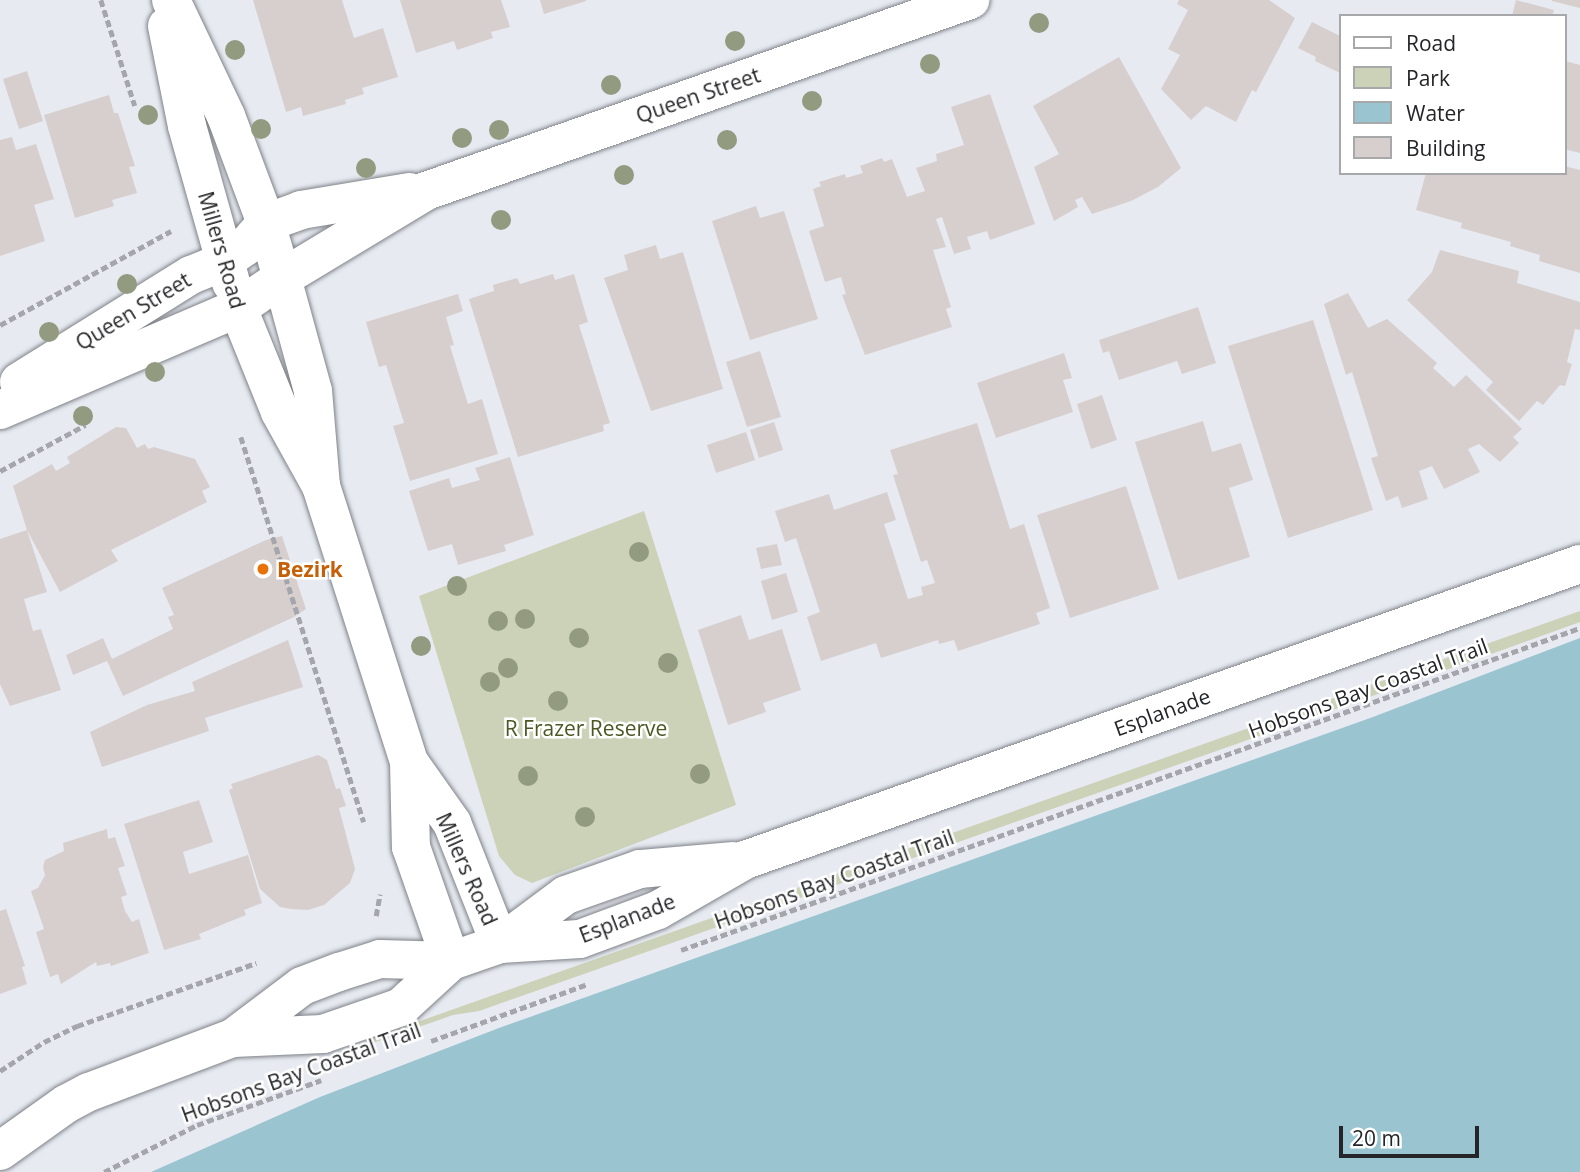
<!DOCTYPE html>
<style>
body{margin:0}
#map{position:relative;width:1580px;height:1172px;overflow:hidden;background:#e7eaf1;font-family:"Open Sans",sans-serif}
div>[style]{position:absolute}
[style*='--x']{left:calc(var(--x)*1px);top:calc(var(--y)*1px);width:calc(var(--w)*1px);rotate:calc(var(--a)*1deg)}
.green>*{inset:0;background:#cbd2b8}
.water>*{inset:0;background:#9ac4cf}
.building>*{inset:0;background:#d7cfcd}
.path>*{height:4.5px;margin-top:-2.25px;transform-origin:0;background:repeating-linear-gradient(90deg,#a4a6ac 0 7px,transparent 0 10.5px)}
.roads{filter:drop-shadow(0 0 2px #7f8288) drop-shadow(0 0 2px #7f8288)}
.minor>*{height:38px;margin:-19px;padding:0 19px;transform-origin:19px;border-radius:19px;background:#fff}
.major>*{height:38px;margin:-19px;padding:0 19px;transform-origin:19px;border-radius:19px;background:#fff}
.trees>*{width:20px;height:20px;margin:-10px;border-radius:50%;background:#929a80}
.dots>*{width:19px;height:19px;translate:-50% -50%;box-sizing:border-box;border:4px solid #fff;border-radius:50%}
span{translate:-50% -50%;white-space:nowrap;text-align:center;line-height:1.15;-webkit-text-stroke:5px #fff;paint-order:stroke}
.street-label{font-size:21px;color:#242528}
.food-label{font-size:21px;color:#c56008;font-weight:700}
.left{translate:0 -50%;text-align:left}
.park-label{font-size:21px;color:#4c5823}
.legend{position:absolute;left:1339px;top:14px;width:228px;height:161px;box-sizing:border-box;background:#fff;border:2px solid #a7a8a9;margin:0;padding:9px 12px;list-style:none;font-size:21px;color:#242528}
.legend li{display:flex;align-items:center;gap:14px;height:35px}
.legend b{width:35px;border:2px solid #a7a8a9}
.scale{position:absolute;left:1339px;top:1126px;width:140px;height:32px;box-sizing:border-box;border:4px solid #242528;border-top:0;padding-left:9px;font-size:21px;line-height:24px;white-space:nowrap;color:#242528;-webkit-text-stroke:5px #fff;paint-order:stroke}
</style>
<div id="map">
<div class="green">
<div style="clip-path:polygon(644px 511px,736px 805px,532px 883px,515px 875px,499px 856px,419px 596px)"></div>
<div style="clip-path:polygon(1580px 611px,1580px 622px,1483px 657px,479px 1011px,453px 1015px,370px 1044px,372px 1038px)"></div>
</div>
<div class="water">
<div style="clip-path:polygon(1580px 638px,1580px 1172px,151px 1172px,320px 1097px,499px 1028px,1373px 717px)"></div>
</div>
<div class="building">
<div style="clip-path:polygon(253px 0,342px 0,354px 38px,383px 28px,398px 77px,362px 88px,364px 94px,345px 100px,346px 104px,303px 116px,301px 107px,286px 112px)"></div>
<div style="clip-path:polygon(400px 0,501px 0,510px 27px,491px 32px,493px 38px,457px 50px,454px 41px,416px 53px)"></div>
<div style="clip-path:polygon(540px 0,586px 0,586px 1px,544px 14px)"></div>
<div style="clip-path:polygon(1179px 0,1269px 0,1295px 18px,1256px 92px,1252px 90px,1236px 122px,1206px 106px,1191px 120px,1161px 89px,1180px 55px,1168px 49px,1188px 10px,1177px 4px)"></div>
<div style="clip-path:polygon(1516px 0,1554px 10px,1552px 16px,1512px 16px)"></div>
<div style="clip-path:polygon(1552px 0,1580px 0,1580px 8px,1552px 1px)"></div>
<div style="clip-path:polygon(1312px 22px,1340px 36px,1340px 73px,1315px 61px,1316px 57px,1298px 48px)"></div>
<div style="clip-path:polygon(1119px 57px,1181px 168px,1158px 187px,1131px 201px,1092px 214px,1082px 197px,1075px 200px,1078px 207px,1054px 221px,1034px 167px,1059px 154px,1033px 106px)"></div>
<div style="clip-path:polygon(1565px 61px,1580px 65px,1580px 153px,1564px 149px)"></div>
<div style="clip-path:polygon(27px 71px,43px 121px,19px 129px,3px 79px)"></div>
<div style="clip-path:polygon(990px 94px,1035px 224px,990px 240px,987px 231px,967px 237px,971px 249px,954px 254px,942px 217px,936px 219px,946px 247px,933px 250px,951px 307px,946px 309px,952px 327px,865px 355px,842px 295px,846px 294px,841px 277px,825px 282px,809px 231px,824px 226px,813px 189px,821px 186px,819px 182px,845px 174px,846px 178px,863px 173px,860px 166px,882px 158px,884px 162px,892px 159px,907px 197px,925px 191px,916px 168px,937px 161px,936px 154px,964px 145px,951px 107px)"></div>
<div style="clip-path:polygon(109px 95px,114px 113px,118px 113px,135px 166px,129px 167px,137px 193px,112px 200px,114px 206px,75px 218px,44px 115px)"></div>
<div style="clip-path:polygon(12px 137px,16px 150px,36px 144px,54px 199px,34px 205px,45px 241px,0 256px,0 140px)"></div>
<div style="clip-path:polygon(1564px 166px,1580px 170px,1580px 273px,1539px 261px,1540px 255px,1510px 246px,1511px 242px,1461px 228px,1462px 223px,1416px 210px,1426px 173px,1564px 173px)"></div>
<div style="clip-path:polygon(756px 206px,760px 218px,784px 211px,818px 319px,750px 340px,712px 221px)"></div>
<div style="clip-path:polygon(656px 245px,660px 259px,683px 252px,723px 389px,651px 411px,604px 278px,628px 270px,624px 255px)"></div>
<div style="clip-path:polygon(1440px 250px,1519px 271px,1517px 283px,1580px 302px,1580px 330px,1575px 329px,1567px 362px,1572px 364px,1565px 386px,1560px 385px,1543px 405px,1537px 401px,1519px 421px,1486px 390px,1493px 382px,1407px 300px,1432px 272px)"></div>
<div style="clip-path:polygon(553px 274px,555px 280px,574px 274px,588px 322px,579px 325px,610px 423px,603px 425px,604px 431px,518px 457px,469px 299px,494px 291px,493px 285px,517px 278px,520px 284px)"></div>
<div style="clip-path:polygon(1348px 293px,1368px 328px,1387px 319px,1437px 363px,1433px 368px,1454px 387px,1466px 375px,1522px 429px,1513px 437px,1519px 443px,1500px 462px,1479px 444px,1468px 449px,1480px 472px,1444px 489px,1432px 466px,1419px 471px,1428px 499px,1402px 508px,1398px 496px,1386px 501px,1371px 458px,1378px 456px,1352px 372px,1346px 375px,1324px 304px)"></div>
<div style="clip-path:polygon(458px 294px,463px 311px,446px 317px,454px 345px,450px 346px,468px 404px,482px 399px,498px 454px,410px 481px,393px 426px,404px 423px,386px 365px,379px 367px,366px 322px)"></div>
<div style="clip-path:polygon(1198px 307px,1216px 363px,1182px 374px,1177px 361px,1119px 380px,1109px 351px,1103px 353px,1099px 340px)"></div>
<div style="clip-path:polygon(1313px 320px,1373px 510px,1288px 538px,1228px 346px)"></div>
<div style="clip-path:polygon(760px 351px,781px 417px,747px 427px,726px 362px)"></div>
<div style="clip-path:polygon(1064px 353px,1072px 378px,1063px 380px,1073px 412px,996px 438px,977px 383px)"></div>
<div style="clip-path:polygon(1102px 395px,1117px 440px,1091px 449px,1077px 404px)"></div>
<div style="clip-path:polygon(1203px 421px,1212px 452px,1241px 443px,1253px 480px,1229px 488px,1250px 557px,1178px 580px,1135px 442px)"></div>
<div style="clip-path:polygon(774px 422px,783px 450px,759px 458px,750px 430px)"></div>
<div style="clip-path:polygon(977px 423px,1010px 529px,1024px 524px,1050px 608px,1036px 613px,1040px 624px,958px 651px,954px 640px,939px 644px,938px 640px,881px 658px,876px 643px,821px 661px,807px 617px,820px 612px,796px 538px,785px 542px,775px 511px,829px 494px,834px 510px,887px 492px,896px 520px,884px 524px,908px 599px,923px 595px,921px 587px,935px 583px,927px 560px,921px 562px,893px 475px,898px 474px,890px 450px)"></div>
<div style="clip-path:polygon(116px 427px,126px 428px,137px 448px,145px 444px,148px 449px,154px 447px,195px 459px,210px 487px,202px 491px,207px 502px,111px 550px,118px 561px,60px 592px,27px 530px,47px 592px,24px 599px,33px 631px,41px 629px,61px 690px,10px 706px,0 684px,0 539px,27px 530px,13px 486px,52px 464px,56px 471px,70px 463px,67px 457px)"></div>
<div style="clip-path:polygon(746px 432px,755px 460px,716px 473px,707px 445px)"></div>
<div style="clip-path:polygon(510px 457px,534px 535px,504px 545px,506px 551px,458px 565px,452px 544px,428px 551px,409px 491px,449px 478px,452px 488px,480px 480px,475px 468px)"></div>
<div style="clip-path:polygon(1126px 486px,1159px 589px,1070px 618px,1037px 515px)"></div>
<div style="clip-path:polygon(282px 536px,306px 609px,294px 617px,123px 696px,107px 661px,73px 675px,66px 655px,103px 638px,112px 659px,173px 629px,168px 617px,174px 615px,162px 588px,266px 540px)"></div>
<div style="clip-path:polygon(777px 544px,782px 565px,761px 569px,756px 548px)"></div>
<div style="clip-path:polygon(786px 573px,798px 612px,772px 620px,761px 581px)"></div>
<div style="clip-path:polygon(741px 615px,749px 640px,782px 629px,801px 690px,763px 703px,766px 712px,728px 725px,698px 630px)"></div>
<div style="clip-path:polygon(288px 640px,303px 687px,205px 718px,209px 731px,102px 767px,90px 732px,147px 705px,195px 691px,192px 682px)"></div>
<div style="clip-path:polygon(318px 755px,327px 760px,336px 789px,340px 788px,346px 806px,339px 808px,355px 869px,350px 883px,324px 905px,308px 910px,291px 909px,280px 907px,260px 889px,229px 790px,233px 788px,231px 784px)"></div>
<div style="clip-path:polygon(199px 800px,213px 842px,183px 852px,189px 874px,248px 855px,262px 903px,244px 910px,246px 915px,199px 934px,201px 939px,164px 950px,124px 824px)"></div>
<div style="clip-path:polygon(107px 829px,108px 839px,115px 837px,125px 866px,118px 868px,127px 895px,121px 897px,125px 911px,132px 922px,139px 919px,149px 953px,111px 966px,110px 963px,97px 966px,96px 962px,61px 984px,58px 974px,50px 977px,36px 932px,44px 929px,31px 891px,38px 888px,45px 875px,43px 867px,45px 860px,64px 851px,63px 843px)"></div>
<div style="clip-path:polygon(6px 909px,25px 966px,22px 967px,27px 984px,0 994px,0 911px)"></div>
</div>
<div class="path">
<div style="--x:101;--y:0;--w:111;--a:72.2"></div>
<div style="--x:0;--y:325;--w:195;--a:-28.8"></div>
<div style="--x:241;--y:437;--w:404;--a:72.3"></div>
<div style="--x:0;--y:471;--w:97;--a:-28.4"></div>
<div style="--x:376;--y:916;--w:22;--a:-80"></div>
<div style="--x:681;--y:950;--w:955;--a:-19.71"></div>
<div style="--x:431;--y:1041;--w:167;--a:-20"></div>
<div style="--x:0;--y:1071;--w:53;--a:-33.4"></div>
<div style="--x:44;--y:1042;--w:37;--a:-26"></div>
<div style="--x:77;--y:1026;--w:190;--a:-19.4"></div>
<div style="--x:104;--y:1172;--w:104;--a:-26.8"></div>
<div style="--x:197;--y:1125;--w:132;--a:-19.9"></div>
</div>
<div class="roads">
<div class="minor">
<div style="--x:266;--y:223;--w:37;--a:-20"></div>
<div style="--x:301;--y:210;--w:110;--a:-9.4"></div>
<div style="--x:238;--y:308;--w:112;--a:68"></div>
<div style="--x:280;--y:412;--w:85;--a:61"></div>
<div style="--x:321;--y:486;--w:290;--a:72.3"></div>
<div style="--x:409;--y:762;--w:85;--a:88.7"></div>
<div style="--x:411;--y:847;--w:121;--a:70.7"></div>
<div style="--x:321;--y:486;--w:95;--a:-94.8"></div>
<div style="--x:313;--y:391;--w:117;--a:-105.3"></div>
<div style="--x:282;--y:278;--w:168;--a:-31.1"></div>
<div style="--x:426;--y:191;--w:577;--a:-19.35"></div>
<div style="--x:409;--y:762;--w:75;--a:54.8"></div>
<div style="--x:452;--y:823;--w:130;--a:68.4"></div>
<div style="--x:500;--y:944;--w:82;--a:-36.6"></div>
<div style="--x:566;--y:895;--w:78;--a:-19.4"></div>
<div style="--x:640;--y:869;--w:93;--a:-4.9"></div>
<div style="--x:233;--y:1038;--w:90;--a:-2.5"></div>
<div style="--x:323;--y:1034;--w:83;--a:-19.1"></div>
<div style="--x:401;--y:1007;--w:68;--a:-42.6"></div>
<div style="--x:0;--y:1151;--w:81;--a:-35.5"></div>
<div style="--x:66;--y:1104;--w:26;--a:-28"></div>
<div style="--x:89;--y:1092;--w:154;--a:-20.6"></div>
<div style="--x:233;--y:1038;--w:86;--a:-37"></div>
<div style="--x:302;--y:986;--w:40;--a:-21"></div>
<div style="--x:339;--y:972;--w:43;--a:-17.6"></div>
<div style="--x:380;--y:959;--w:71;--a:1.6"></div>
<div style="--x:451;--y:961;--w:52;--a:-19.1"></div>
<div style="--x:500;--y:944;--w:80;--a:-3.6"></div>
<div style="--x:580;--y:939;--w:83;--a:-20.4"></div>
<div style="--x:658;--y:910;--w:100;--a:-29.9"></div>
<div style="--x:745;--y:860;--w:886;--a:-19.52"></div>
</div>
<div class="major">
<div style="--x:167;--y:26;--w:102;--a:78.7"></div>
<div style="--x:187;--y:126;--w:163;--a:74.3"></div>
<div style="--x:19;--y:382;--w:203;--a:-31.9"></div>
<div style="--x:191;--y:275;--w:35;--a:-22"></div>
<div style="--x:224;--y:262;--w:26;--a:-36"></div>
<div style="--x:245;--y:247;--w:32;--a:-49"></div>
<div style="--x:0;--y:410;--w:259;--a:-23.2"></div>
<div style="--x:238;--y:308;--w:53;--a:-34.3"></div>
<div style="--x:282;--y:278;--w:57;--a:-106.2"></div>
<div style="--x:266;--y:223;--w:114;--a:-110.5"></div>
<div style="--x:226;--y:116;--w:128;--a:-115.4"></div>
</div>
</div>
<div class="trees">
<div style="left:1039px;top:23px"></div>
<div style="left:735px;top:41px"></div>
<div style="left:235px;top:50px"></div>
<div style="left:930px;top:64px"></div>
<div style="left:611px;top:85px"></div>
<div style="left:812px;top:101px"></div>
<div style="left:148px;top:115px"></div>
<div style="left:261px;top:129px"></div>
<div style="left:499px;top:130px"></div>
<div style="left:462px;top:138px"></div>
<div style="left:727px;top:140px"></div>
<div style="left:366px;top:168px"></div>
<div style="left:624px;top:175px"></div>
<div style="left:501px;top:220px"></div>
<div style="left:127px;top:284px"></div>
<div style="left:49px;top:332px"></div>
<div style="left:155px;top:372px"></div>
<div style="left:83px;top:416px"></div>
<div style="left:639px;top:552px"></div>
<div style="left:457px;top:586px"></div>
<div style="left:525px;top:619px"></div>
<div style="left:498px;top:621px"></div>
<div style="left:579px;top:638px"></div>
<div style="left:421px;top:646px"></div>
<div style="left:668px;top:663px"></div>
<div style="left:508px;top:668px"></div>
<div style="left:490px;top:682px"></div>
<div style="left:558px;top:701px"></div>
<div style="left:700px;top:774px"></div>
<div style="left:528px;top:776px"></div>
<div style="left:585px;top:817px"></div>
</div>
<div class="dots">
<div style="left:263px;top:569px;background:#e8710a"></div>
</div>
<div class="street-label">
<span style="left:698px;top:95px;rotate:-19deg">Queen Street</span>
<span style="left:222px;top:250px;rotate:74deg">Millers Road</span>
<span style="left:133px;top:311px;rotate:-31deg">Queen Street</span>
<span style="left:1368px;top:688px;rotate:-20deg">Hobsons Bay Coastal Trail</span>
<span style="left:1162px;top:712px;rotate:-20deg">Esplanade</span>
<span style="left:467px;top:869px;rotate:66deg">Millers Road</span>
<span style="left:834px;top:879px;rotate:-20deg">Hobsons Bay Coastal Trail</span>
<span style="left:627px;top:918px;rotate:-21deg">Esplanade</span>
<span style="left:301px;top:1072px;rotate:-20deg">Hobsons Bay Coastal Trail</span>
</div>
<div class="food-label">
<span class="left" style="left:277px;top:569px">Bezirk</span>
</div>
<div class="park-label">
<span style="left:586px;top:728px">R Frazer Reserve</span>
</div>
<ul class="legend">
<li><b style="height:9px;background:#fff"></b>Road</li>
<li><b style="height:19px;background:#cbd2b8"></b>Park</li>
<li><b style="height:19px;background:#9ac4cf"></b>Water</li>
<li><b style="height:19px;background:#d7cfcd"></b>Building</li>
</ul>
<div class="scale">20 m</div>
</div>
